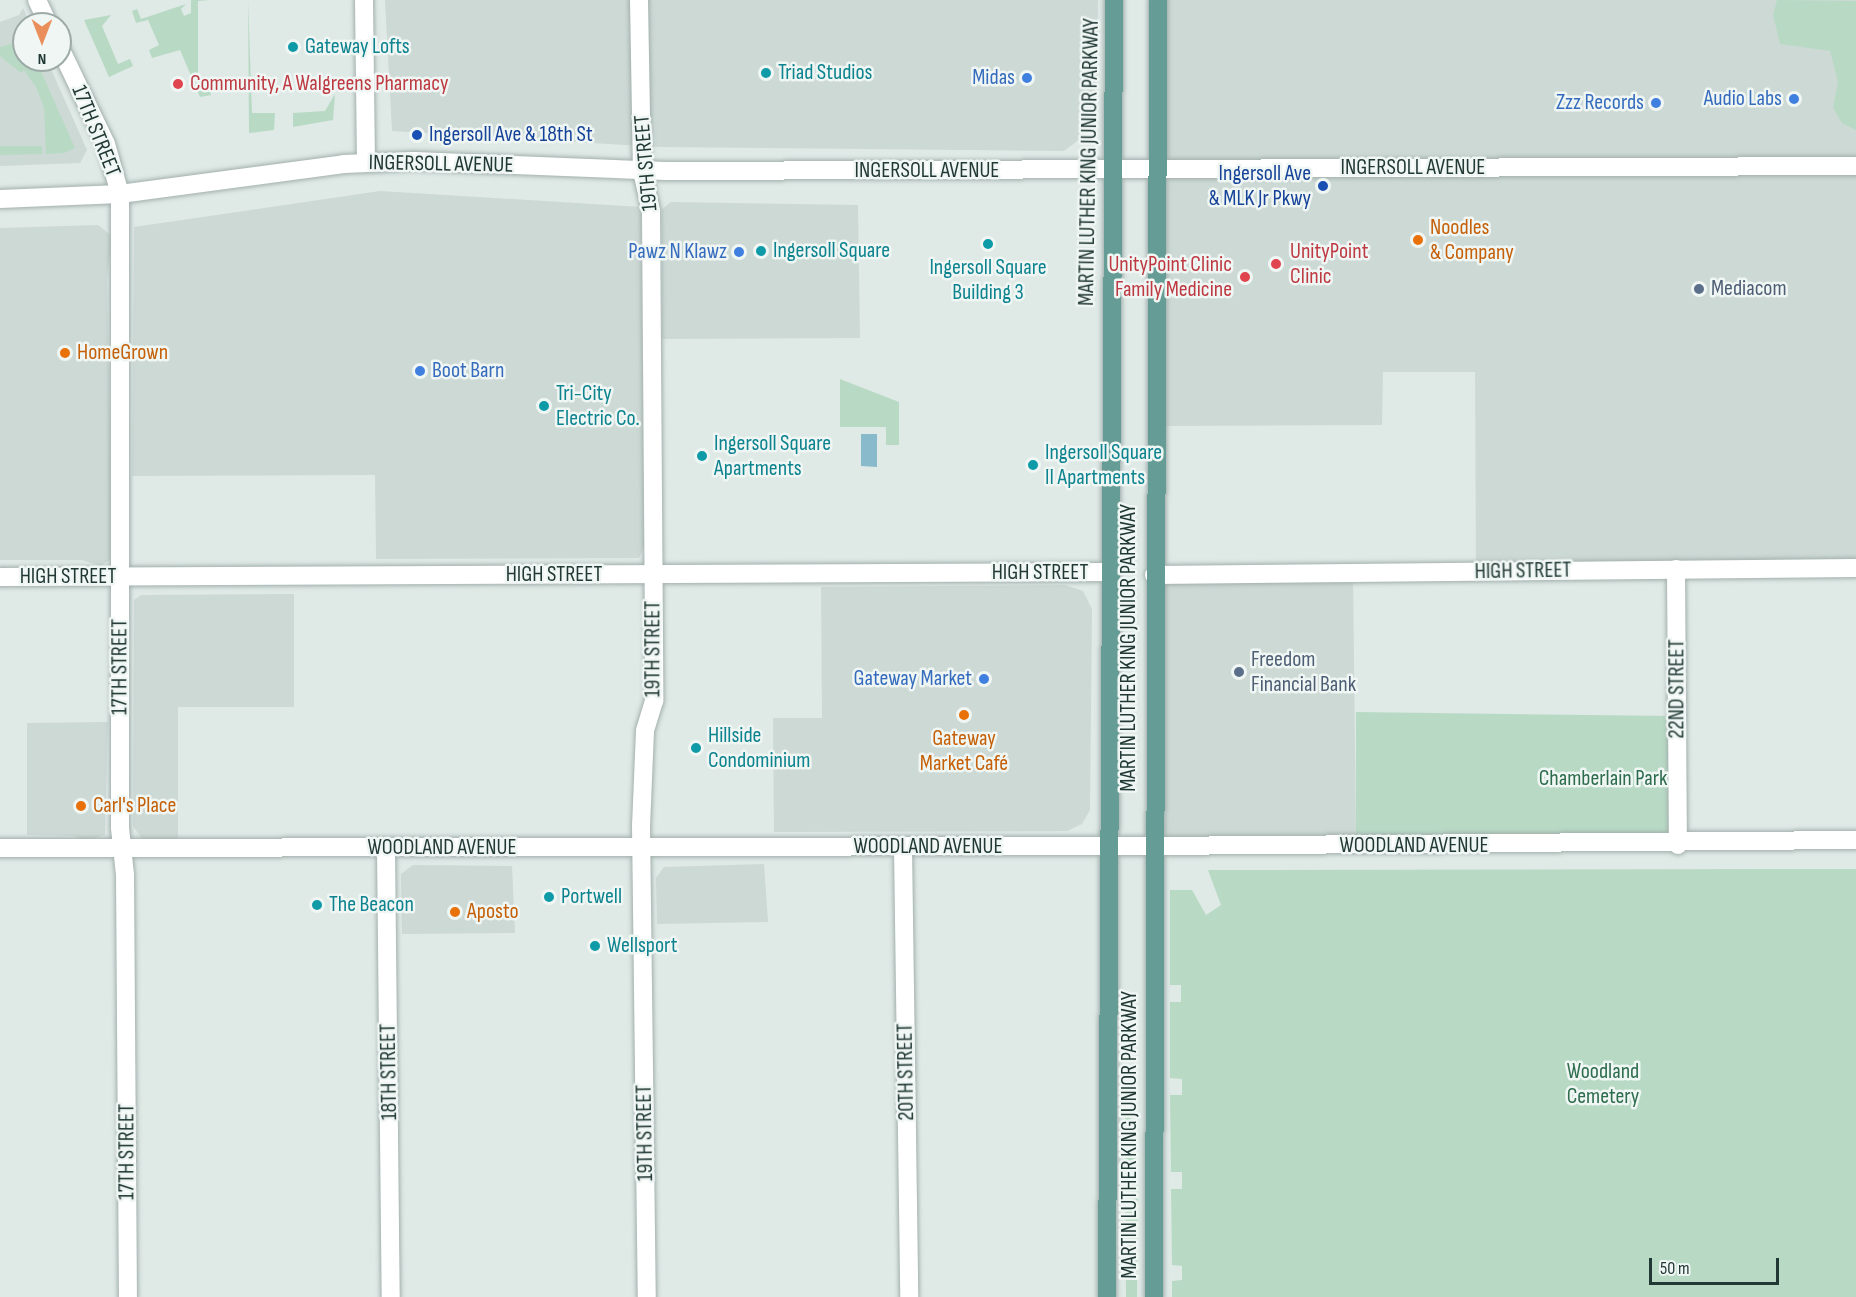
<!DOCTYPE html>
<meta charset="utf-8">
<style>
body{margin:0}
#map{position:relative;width:1856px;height:1297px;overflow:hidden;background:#dfe9e6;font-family:"Sofia Sans Condensed",sans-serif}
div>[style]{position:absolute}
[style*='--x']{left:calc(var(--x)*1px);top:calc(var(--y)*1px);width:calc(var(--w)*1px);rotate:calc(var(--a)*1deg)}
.built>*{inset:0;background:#cdd9d5}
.green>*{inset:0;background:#b8dac5}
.water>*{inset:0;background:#89bacc}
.roads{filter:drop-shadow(0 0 2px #a2b0ad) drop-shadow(0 0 2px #a2b0ad)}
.minor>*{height:18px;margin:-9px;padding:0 9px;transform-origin:9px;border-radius:9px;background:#fff}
.tertiary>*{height:18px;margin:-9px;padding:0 9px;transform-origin:9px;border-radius:9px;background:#fff}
.secondary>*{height:18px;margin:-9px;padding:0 9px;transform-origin:9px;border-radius:9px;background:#fff}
.primary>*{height:18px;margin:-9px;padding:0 9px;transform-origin:9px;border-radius:9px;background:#659c95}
.dots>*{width:16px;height:16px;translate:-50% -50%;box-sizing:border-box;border:3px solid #eff6f3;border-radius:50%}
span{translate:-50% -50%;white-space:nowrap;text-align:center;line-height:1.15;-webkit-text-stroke:5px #eff6f3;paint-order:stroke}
.culture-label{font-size:22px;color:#0d838f}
.left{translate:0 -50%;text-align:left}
.shop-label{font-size:22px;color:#366cbe}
.right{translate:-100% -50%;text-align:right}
.health-label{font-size:22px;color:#be3a42}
.street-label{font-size:22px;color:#213834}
.transit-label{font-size:22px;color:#164399}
.food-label{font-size:22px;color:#c56008}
.service-label{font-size:22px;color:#4e5e75}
.park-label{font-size:22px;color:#2d6c4d}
.north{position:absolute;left:12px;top:12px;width:60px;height:60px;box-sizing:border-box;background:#eff6f3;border:2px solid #9daaa7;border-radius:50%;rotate:180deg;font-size:16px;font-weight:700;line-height:24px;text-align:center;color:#213834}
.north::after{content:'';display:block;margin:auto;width:21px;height:27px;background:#ea8f5c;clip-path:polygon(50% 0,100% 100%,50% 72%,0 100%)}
.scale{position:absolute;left:1649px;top:1258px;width:130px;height:27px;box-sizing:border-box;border:3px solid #213834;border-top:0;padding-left:8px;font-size:18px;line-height:21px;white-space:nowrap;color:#213834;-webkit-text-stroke:4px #eff6f3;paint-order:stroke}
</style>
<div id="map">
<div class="built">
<div style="clip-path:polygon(385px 0,1098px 0,1097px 126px,1064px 151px,660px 147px,392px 131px)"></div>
<div style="clip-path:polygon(1158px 0,1856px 0,1856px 568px,1476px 571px,1475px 372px,1383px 372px,1382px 425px,1154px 426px)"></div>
<div style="clip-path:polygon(23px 8px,30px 24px,24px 24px,24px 60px,47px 60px,87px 150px,80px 163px,0 166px,0 22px,19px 15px)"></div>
<div style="clip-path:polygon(380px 191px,641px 207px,644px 547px,639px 558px,376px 559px,375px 475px,132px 476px,134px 227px)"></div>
<div style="clip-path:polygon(671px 202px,858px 205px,860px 338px,662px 339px,662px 209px)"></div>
<div style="clip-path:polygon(98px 225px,112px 236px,107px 279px,112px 558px,101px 566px,82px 560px,0 560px,0 228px)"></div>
<div style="clip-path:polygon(1353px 572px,1356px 835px,1195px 837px,1152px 846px,1154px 575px)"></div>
<div style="clip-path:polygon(1065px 585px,1083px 591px,1092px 609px,1090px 810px,1082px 824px,1067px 831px,774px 832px,773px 718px,822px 718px,821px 587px)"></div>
<div style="clip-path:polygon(294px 594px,294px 707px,178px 707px,178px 841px,143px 840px,133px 826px,134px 600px,141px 595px)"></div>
<div style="clip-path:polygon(108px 722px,105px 835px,85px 841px,75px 836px,27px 835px,27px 723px)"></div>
<div style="clip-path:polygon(764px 864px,768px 922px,657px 924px,656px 878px,664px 867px)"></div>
<div style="clip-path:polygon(413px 865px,512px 866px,515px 933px,402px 934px,401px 874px)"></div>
</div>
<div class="green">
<div style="clip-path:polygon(191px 0,210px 0,198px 1px,198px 78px,209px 79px,211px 95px,200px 97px,180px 50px,152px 58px,149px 50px,159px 45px,148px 20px,136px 23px,132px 11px,137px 9px,141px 19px,186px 4px,181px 9px,184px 16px,191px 13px)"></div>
<div style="clip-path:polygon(248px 0,252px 113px,275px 113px,274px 130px,249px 133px)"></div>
<div style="clip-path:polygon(1777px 0,1856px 1px,1856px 130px,1842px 123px,1833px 108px,1838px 82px,1830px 51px,1780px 44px,1773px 15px)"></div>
<div style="clip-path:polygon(111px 15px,102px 26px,118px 64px,130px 59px,133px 66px,109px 77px,84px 20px)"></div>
<div style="clip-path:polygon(24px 40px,24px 60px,36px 60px,75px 148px,64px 153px,46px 154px,44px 108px,36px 87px,24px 70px,21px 73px,0 56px,0 47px)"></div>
<div style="clip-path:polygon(335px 94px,333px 120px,293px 127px,293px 113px,325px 111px)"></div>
<div style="clip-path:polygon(0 146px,42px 146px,42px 154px,0 155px)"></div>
<div style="clip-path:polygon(840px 379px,899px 402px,899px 445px,886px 445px,886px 427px,840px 427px)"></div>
<div style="clip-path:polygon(1356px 712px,1672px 716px,1678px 845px,1356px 835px)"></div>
<div style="clip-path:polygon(1856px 869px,1856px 1297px,1172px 1297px,1172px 1281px,1182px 1280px,1182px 1266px,1172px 1265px,1171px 1189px,1182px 1189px,1182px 1172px,1171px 1172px,1170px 1095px,1182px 1095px,1182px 1079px,1170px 1078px,1170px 1002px,1181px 1002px,1181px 985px,1170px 985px,1170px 890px,1192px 890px,1206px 915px,1221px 905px,1208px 870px)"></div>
<div style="clip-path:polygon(1125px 1078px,1138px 1173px,1137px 1297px,1126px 1297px)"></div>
</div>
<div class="water">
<div style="clip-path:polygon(861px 434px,877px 434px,877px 467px,861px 466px)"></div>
</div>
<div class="roads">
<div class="minor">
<div style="--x:642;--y:171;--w:41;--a:77.3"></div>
<div style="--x:651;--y:211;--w:490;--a:89.6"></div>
<div style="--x:654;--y:701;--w:31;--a:107"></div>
<div style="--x:645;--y:731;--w:94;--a:92.4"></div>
<div style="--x:641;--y:825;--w:472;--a:89.3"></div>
<div style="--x:120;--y:194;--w:634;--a:90"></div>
<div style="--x:120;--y:828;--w:47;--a:83.9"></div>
<div style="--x:125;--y:875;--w:422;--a:89.6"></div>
<div style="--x:1676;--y:569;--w:276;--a:89.6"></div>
<div style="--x:1154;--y:575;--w:702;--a:-0.57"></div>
<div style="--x:0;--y:577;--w:1108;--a:-0.26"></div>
<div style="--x:1152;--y:846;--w:704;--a:-0.49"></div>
<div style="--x:903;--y:847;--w:450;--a:89.2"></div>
<div style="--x:386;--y:848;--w:449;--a:89.4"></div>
</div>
<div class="tertiary">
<div style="--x:0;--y:848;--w:1152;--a:-0.1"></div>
</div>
<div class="secondary">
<div style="--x:37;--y:0;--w:26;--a:65"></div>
<div style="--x:364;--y:0;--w:162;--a:89.3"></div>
<div style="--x:639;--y:0;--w:171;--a:89"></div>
<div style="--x:60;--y:48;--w:106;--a:64.4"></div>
<div style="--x:106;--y:144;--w:52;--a:74.4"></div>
<div style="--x:0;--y:199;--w:120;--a:-2.4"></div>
<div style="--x:120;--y:194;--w:226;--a:-7.6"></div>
<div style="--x:344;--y:164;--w:70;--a:-2.5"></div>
<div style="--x:414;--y:161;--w:252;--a:2.3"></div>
<div style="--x:666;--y:171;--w:1190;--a:-0.24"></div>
</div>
<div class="primary">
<div style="--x:1107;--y:1297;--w:1297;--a:-89.69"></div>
<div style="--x:1154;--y:1297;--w:1297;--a:-89.82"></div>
</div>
</div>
<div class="dots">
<div style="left:293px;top:47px;background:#0f9aa8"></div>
<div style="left:766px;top:73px;background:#0f9aa8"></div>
<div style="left:1027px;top:78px;background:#3f7fe0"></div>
<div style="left:178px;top:84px;background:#e0444e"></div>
<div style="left:1794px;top:99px;background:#3f7fe0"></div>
<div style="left:1656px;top:103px;background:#3f7fe0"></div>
<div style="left:417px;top:135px;background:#1a4fb4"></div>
<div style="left:1323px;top:186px;background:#1a4fb4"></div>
<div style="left:1418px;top:240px;background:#e8710a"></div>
<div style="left:988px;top:244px;background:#0f9aa8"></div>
<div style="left:761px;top:251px;background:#0f9aa8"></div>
<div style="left:739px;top:252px;background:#3f7fe0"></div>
<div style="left:1276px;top:264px;background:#e0444e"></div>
<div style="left:1245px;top:277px;background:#e0444e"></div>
<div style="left:1699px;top:289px;background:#5c6f8a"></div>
<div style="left:65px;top:353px;background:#e8710a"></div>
<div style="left:420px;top:371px;background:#3f7fe0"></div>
<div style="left:544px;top:406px;background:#0f9aa8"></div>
<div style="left:702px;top:456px;background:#0f9aa8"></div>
<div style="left:1033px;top:465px;background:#0f9aa8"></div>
<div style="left:1239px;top:672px;background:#5c6f8a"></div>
<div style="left:984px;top:679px;background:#3f7fe0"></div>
<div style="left:964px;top:715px;background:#e8710a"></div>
<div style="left:696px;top:748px;background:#0f9aa8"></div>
<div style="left:81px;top:806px;background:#e8710a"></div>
<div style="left:549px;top:897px;background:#0f9aa8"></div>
<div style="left:317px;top:905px;background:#0f9aa8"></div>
<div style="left:455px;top:912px;background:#e8710a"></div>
<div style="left:595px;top:946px;background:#0f9aa8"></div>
</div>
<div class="culture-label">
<span class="left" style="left:305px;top:47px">Gateway Lofts</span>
<span class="left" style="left:778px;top:73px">Triad Studios</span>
<span class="left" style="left:773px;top:251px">Ingersoll Square</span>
<span style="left:988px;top:280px">Ingersoll Square<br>Building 3</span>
<span class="left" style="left:556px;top:406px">Tri-City<br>Electric Co.</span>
<span class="left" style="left:714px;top:456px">Ingersoll Square<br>Apartments</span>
<span class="left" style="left:1045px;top:465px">Ingersoll Square<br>II Apartments</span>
<span class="left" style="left:708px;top:748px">Hillside<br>Condominium</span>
<span class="left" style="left:561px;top:897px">Portwell</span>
<span class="left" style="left:329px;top:905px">The Beacon</span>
<span class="left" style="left:607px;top:946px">Wellsport</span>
</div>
<div class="shop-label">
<span class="right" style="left:1015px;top:78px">Midas</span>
<span class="right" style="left:1782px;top:99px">Audio Labs</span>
<span class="right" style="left:1644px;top:103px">Zzz Records</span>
<span class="right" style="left:727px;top:252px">Pawz N Klawz</span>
<span class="left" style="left:432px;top:371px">Boot Barn</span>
<span class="right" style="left:972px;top:679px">Gateway Market</span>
</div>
<div class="health-label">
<span class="left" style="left:190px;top:84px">Community, A Walgreens Pharmacy</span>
<span class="left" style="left:1290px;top:264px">UnityPoint<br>Clinic</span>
<span class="right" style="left:1232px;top:277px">UnityPoint Clinic<br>Family Medicine</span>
</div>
<div class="street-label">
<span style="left:96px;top:131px;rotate:68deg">17TH STREET</span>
<span style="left:1089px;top:162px;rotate:-89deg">MARTIN LUTHER KING JUNIOR PARKWAY</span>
<span style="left:646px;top:163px;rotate:-95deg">19TH STREET</span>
<span style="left:441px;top:164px;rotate:1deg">INGERSOLL AVENUE</span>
<span style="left:1413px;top:168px">INGERSOLL AVENUE</span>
<span style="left:927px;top:171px">INGERSOLL AVENUE</span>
<span style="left:1523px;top:571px;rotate:-1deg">HIGH STREET</span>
<span style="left:1040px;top:573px">HIGH STREET</span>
<span style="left:554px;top:575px">HIGH STREET</span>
<span style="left:68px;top:577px">HIGH STREET</span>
<span style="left:1129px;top:648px;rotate:-90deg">MARTIN LUTHER KING JUNIOR PARKWAY</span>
<span style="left:653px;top:649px;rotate:-90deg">19TH STREET</span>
<span style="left:120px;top:667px;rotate:-90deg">17TH STREET</span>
<span style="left:1677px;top:689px;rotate:-90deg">22ND STREET</span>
<span style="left:1414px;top:846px">WOODLAND AVENUE</span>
<span style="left:928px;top:847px">WOODLAND AVENUE</span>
<span style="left:442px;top:848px">WOODLAND AVENUE</span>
<span style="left:389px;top:1072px;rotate:-91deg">18TH STREET</span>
<span style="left:906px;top:1072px;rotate:-91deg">20TH STREET</span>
<span style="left:645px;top:1133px;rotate:-91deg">19TH STREET</span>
<span style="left:1130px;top:1135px;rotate:-90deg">MARTIN LUTHER KING JUNIOR PARKWAY</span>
<span style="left:127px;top:1152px;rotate:-90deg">17TH STREET</span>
</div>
<div class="transit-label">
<span class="left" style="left:429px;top:135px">Ingersoll Ave &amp; 18th St</span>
<span class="right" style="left:1311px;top:186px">Ingersoll Ave<br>&amp; MLK Jr Pkwy</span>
</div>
<div class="food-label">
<span class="left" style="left:1430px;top:240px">Noodles<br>&amp; Company</span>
<span class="left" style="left:77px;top:353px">HomeGrown</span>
<span style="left:964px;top:751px">Gateway<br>Market Café</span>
<span class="left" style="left:93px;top:806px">Carl's Place</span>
<span class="left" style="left:467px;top:912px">Aposto</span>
</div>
<div class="service-label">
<span class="left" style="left:1711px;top:289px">Mediacom</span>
<span class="left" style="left:1251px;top:672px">Freedom<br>Financial Bank</span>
</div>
<div class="park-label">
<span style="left:1603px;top:779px">Chamberlain Park</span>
<span style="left:1603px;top:1084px">Woodland<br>Cemetery</span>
</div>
<div class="north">N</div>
<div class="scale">50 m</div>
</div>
